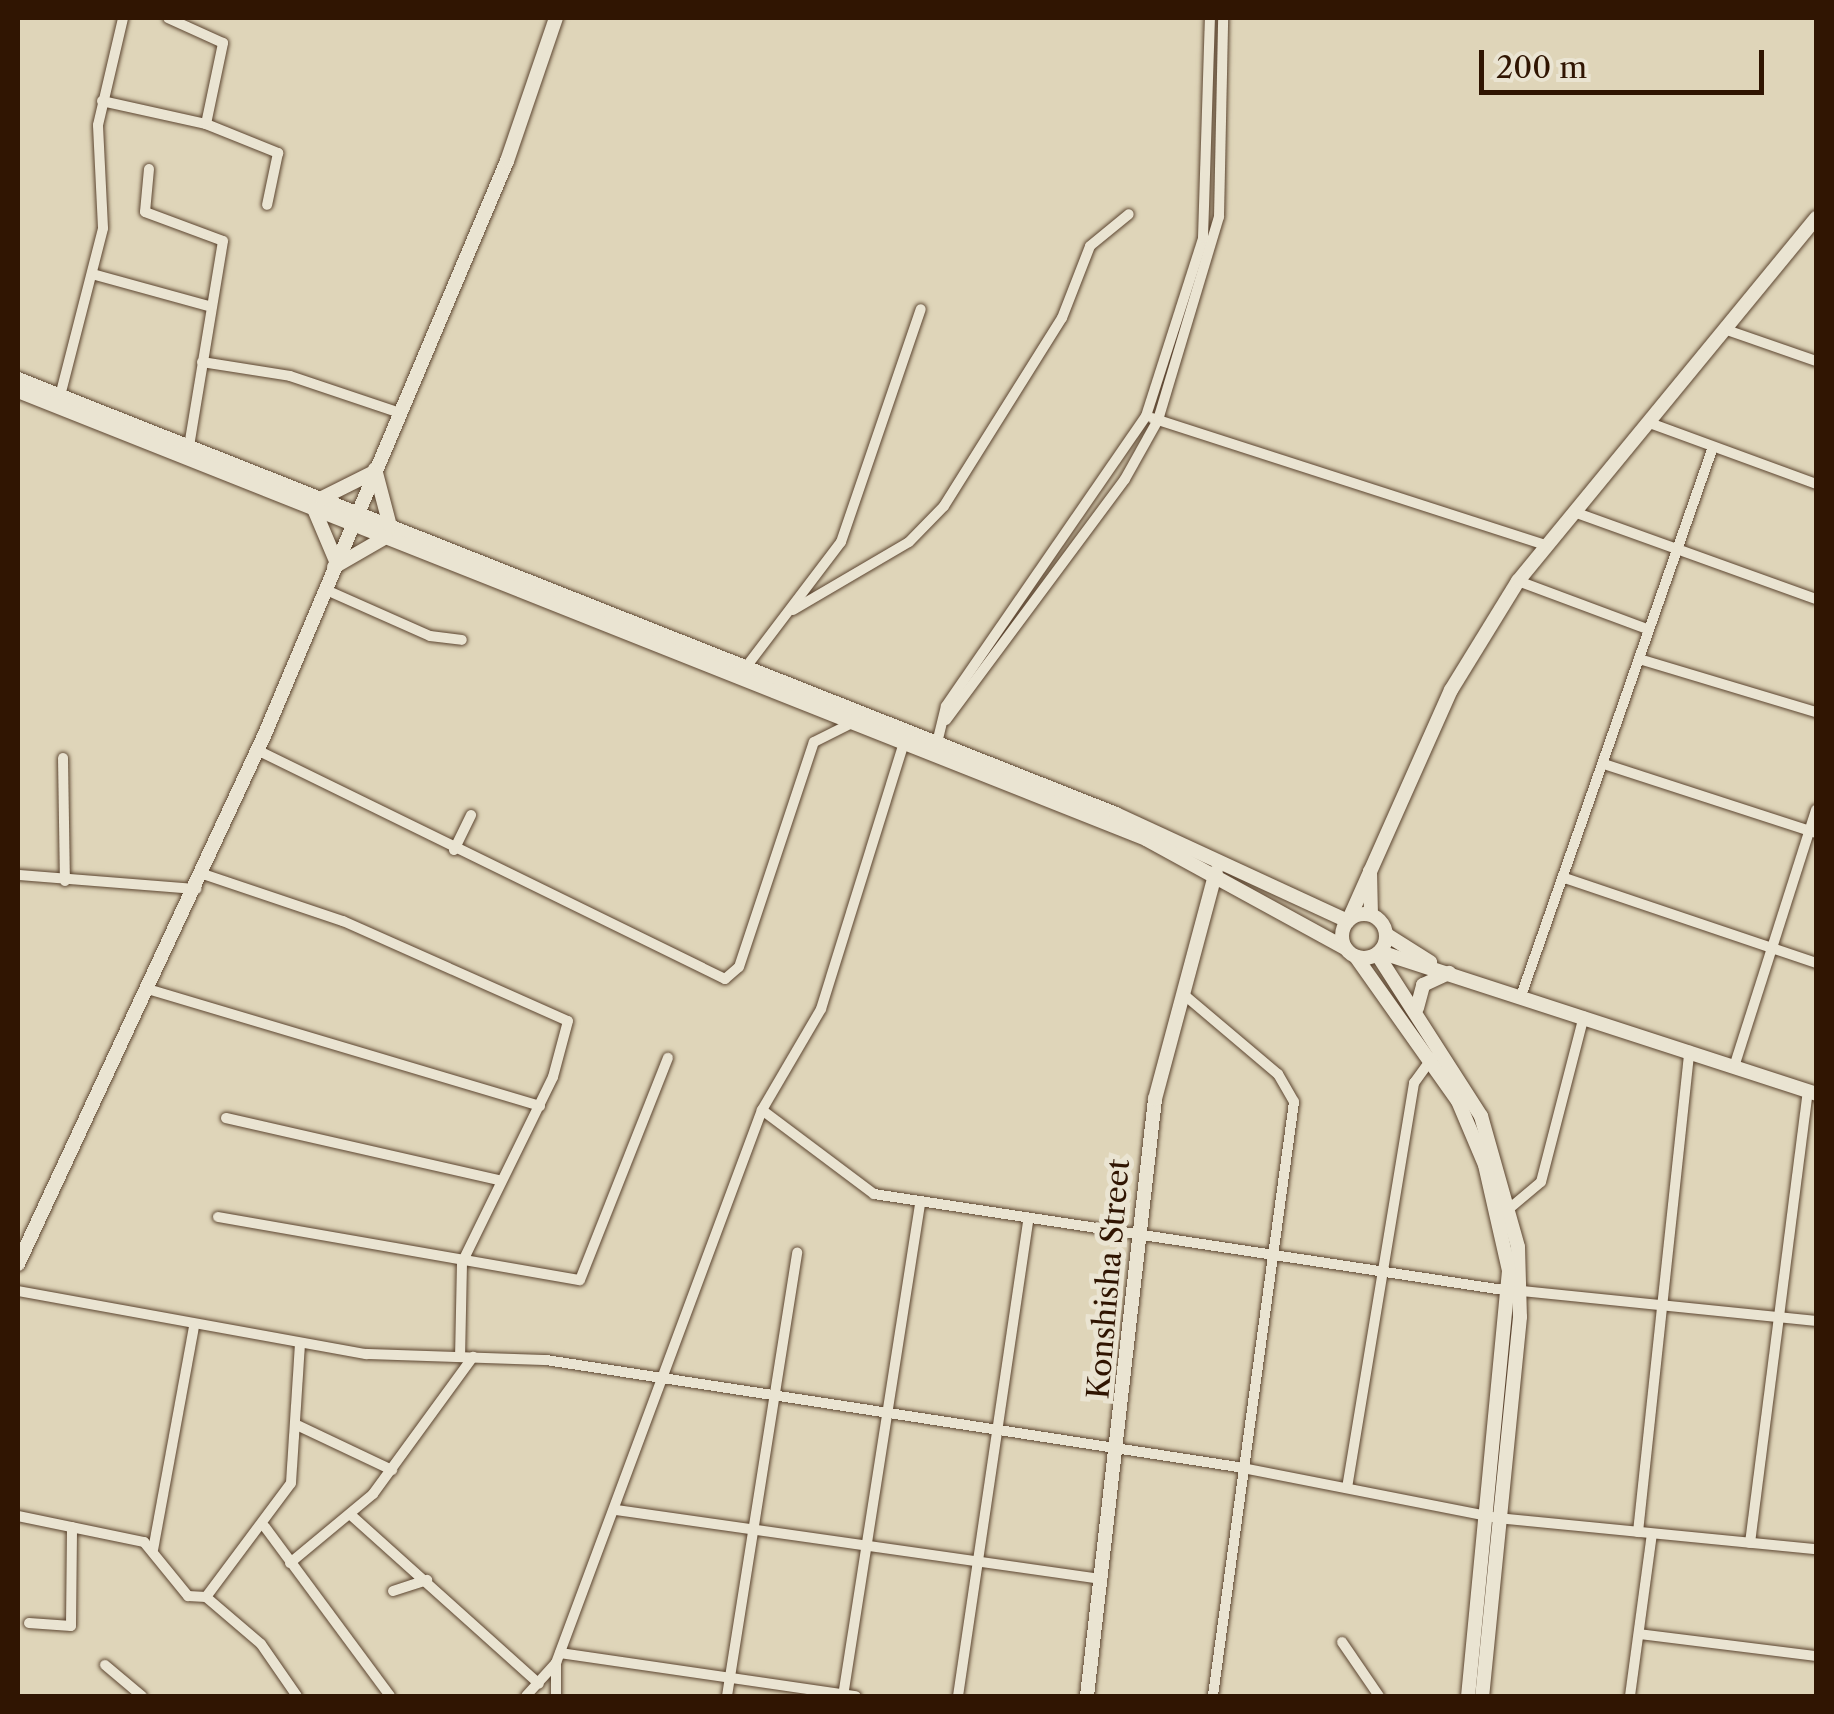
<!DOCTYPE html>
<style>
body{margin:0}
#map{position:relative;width:1834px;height:1714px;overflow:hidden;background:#dfd5b9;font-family:"Libre Caslon Text",serif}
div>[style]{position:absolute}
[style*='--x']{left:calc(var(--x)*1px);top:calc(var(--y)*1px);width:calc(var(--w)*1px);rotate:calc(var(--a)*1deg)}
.roads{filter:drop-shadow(0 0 2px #5c4530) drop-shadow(0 0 2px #5c4530)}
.street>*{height:10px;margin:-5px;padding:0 5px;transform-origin:5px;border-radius:5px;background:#eae4d2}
.secondary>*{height:14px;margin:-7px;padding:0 7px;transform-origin:7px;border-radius:7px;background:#eae4d2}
.secondary>.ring{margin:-7px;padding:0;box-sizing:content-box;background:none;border:14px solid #eae4d2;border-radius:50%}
span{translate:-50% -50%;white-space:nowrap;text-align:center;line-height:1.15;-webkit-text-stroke:10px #eae4d2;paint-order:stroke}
.street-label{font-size:30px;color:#301502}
.frame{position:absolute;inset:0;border:20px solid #301502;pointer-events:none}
.scale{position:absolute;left:1479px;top:50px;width:285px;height:45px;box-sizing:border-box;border:5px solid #301502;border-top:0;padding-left:12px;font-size:30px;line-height:35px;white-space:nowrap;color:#301502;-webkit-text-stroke:8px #eae4d2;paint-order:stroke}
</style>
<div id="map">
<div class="roads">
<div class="street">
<div style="--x:102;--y:101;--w:107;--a:12.5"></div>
<div style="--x:206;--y:124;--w:83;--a:-78.1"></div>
<div style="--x:223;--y:43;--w:60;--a:-155.6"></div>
<div style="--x:206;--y:124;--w:78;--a:21.9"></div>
<div style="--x:278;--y:153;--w:53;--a:101.9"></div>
<div style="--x:149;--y:169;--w:43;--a:95.3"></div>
<div style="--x:145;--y:212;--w:83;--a:20.4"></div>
<div style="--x:223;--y:241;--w:208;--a:99.4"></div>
<div style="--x:92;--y:274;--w:120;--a:15.4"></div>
<div style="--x:1724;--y:329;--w:97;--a:19.2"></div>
<div style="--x:202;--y:362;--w:89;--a:9"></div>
<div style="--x:290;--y:376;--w:113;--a:18.6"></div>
<div style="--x:60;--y:396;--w:173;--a:-75.6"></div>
<div style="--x:103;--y:228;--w:103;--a:-92.8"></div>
<div style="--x:98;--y:125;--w:110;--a:-76.8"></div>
<div style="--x:1152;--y:418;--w:414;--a:17.9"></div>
<div style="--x:1647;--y:422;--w:180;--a:20.1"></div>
<div style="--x:1574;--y:512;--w:257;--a:19.8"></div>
<div style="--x:1518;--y:581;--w:138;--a:20.4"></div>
<div style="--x:324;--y:589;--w:116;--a:23.9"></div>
<div style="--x:430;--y:636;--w:32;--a:7"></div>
<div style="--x:793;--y:610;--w:134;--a:-30.4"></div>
<div style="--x:909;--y:542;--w:50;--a:-45.8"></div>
<div style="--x:944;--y:506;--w:222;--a:-57.9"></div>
<div style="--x:1062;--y:318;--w:77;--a:-68.7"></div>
<div style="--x:1090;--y:246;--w:50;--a:-39.4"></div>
<div style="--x:1639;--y:659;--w:185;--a:16.7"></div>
<div style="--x:743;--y:671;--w:162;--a:-52.8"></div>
<div style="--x:841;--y:542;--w:246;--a:-71.1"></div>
<div style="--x:946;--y:720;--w:300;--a:-53.4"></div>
<div style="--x:1125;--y:479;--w:68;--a:-60.8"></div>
<div style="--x:1158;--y:420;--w:212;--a:-73.3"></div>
<div style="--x:1219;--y:217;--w:199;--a:-88.8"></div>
<div style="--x:936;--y:747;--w:42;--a:-76.3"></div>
<div style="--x:946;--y:706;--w:352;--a:-55.4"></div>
<div style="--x:1146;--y:416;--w:187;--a:-72.2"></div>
<div style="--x:1203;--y:238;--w:220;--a:-88.2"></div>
<div style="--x:257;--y:750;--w:521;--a:26.07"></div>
<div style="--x:725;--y:979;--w:18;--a:-41"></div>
<div style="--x:739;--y:967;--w:237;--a:-71.6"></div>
<div style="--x:814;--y:742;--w:40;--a:-26.6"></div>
<div style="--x:63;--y:758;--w:123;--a:89.1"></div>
<div style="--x:1604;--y:764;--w:223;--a:18"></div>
<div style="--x:454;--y:850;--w:39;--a:-64"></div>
<div style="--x:203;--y:874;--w:148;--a:18.6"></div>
<div style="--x:343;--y:921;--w:246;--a:24"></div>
<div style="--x:568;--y:1021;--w:58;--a:105"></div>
<div style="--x:553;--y:1077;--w:207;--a:116.1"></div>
<div style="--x:462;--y:1263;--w:94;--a:91.2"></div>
<div style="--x:18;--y:875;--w:179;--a:4.5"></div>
<div style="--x:1565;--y:878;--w:265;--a:18.7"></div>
<div style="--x:151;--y:990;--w:406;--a:16.6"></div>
<div style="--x:1182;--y:993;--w:126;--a:40.2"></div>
<div style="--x:1278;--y:1074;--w:32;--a:60"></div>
<div style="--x:1294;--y:1102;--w:599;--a:97.77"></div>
<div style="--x:1522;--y:993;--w:578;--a:-70.72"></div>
<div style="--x:1734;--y:1067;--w:270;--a:-72.3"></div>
<div style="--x:762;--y:1110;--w:140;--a:36.9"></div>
<div style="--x:874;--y:1194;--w:643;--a:8.67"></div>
<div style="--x:226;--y:1118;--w:281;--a:12.8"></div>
<div style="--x:1510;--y:1208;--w:40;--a:-40"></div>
<div style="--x:1541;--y:1182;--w:171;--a:-75.5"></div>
<div style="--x:218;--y:1217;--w:367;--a:9.9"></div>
<div style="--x:580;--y:1280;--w:239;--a:-68.4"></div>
<div style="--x:18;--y:1291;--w:354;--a:10.3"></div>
<div style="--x:366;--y:1354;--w:180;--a:1.9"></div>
<div style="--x:546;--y:1360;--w:700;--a:8.79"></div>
<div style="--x:1238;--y:1467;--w:264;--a:11.1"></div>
<div style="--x:1497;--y:1518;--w:321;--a:5.6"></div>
<div style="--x:1522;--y:1291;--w:296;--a:5.8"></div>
<div style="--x:299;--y:1426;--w:103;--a:25.3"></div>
<div style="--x:1347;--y:1488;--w:411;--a:-80.6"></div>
<div style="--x:1414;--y:1083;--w:31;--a:-54"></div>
<div style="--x:616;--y:1510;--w:491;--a:8.1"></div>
<div style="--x:18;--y:1516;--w:129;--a:11.7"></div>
<div style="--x:144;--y:1542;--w:70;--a:50.8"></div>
<div style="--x:188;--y:1596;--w:18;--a:3"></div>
<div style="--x:206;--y:1597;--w:142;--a:-53.3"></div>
<div style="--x:291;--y:1483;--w:139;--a:-86.3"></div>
<div style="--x:352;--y:1516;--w:251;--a:41.9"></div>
<div style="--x:265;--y:1527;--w:210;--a:53.5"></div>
<div style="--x:1638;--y:1532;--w:484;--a:-83.9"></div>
<div style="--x:1750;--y:1543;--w:456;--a:-82.7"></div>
<div style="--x:153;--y:1550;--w:228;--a:-79.6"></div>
<div style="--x:290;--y:1563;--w:108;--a:-39.7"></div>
<div style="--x:373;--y:1494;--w:170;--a:-53.9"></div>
<div style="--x:393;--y:1591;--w:36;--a:-18"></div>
<div style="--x:206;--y:1597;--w:72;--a:40.5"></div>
<div style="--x:261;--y:1644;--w:63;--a:55.3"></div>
<div style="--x:29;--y:1623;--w:42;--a:4.1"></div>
<div style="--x:71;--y:1626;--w:99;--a:-89.4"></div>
<div style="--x:1639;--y:1634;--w:178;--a:7.1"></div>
<div style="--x:1342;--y:1642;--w:65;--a:55.6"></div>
<div style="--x:560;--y:1653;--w:299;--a:8.3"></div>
<div style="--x:105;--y:1665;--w:48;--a:40"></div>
<div style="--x:526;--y:1696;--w:45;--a:-47.7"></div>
<div style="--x:556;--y:1663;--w:590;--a:-69.57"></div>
<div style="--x:762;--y:1110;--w:117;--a:-59.7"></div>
<div style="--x:821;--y:1009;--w:276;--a:-72.7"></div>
<div style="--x:556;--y:1696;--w:33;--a:-90"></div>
<div style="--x:727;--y:1696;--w:449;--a:-81"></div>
<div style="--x:843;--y:1696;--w:499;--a:-81.1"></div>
<div style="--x:958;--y:1696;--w:479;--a:-81.6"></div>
<div style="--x:1630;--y:1696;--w:163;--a:-82.3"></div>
</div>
<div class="secondary">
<div style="--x:18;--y:379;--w:1181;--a:21.61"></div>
<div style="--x:1116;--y:814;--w:255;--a:24.8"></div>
<div style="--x:18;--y:391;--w:1214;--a:21.66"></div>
<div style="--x:1146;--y:839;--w:227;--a:28.7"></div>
<div style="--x:375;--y:469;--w:59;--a:75.3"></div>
<div style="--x:322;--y:498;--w:56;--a:-26.6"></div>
<div style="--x:314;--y:509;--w:56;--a:67.1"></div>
<div style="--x:334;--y:567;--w:60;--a:-30"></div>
<div style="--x:1370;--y:871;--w:43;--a:88.7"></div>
<div class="ring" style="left:1342px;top:914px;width:30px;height:30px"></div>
<div style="--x:1349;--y:919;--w:251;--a:-66"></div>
<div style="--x:1451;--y:690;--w:128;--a:-58.4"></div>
<div style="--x:1518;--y:581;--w:470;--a:-50.6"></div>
<div style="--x:1387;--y:935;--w:51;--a:32.1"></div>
<div style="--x:1380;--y:952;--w:459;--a:18"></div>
<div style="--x:1377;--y:954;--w:193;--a:57.3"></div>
<div style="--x:1481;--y:1116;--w:136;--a:74.2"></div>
<div style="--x:1518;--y:1247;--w:70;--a:88.4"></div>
<div style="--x:1520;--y:1317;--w:381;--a:95.7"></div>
<div style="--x:1356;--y:957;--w:176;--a:54.7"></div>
<div style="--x:1458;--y:1101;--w:69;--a:67.1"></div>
<div style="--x:1485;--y:1165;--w:109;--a:77.2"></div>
<div style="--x:1509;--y:1271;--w:427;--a:95.5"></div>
<div style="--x:1417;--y:1008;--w:24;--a:-75"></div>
<div style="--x:1423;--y:985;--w:29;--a:-25"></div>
<div style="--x:18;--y:1264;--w:582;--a:-65.02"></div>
<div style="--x:264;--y:736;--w:624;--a:-67.09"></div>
<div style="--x:507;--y:161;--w:151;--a:-71.1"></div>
<div style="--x:1087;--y:1696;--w:601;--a:-83.5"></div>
<div style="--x:1155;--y:1099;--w:235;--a:-75"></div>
</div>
</div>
<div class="street-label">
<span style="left:1109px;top:1279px;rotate:-85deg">Konshisha Street</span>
</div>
<div class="frame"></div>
<div class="scale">200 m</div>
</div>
